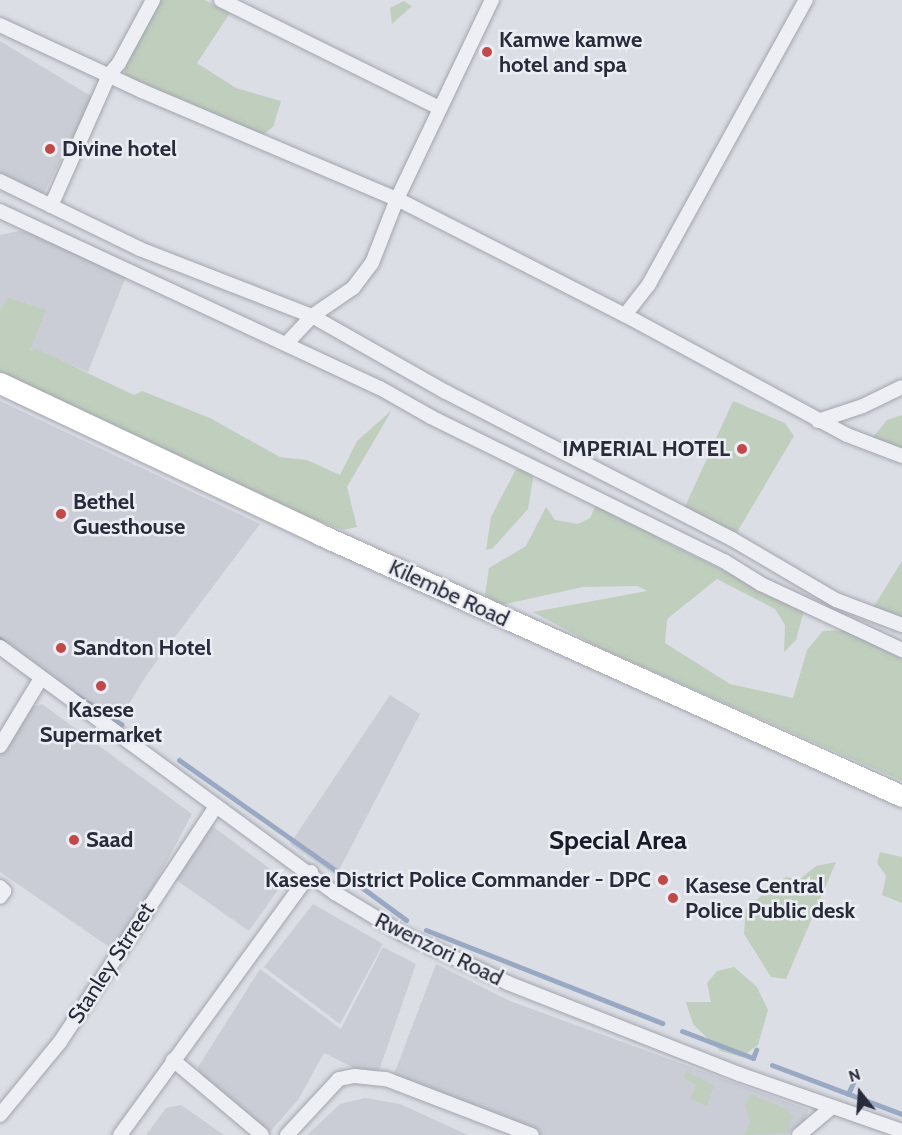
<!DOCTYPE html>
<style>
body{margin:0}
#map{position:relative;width:902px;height:1135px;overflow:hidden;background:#dcdee5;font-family:Cabin,sans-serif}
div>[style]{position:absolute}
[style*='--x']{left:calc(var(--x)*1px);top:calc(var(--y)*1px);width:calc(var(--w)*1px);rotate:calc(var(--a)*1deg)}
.built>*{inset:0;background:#cacdd6}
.green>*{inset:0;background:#c0cebe}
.stream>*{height:5px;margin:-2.5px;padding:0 2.5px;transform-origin:2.5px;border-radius:2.5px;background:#99a8c3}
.roads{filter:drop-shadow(0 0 2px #a2a5ae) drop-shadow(0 0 2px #a2a5ae)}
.street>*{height:14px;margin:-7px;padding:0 7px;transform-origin:7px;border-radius:7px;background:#eeeff4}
.primary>*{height:21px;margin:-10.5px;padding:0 10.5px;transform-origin:10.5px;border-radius:10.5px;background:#fff}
.dots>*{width:16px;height:16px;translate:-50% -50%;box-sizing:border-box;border:3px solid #ebedf3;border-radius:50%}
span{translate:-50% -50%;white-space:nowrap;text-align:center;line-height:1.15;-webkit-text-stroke:5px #ebedf3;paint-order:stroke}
.poi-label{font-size:22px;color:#272b3a;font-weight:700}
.left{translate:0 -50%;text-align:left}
.right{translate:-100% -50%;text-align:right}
.street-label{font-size:22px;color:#272b3a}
.quarter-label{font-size:26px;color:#191d2a;font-weight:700}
.north{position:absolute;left:830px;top:1063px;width:60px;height:60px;-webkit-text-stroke:4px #ebedf3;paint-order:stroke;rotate:343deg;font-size:16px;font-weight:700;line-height:24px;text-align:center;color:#272b3a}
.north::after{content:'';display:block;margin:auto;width:21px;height:27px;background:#272b3a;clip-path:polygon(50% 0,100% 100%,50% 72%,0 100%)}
</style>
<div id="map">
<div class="built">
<div style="clip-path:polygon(0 41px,94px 98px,39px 202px,0 184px)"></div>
<div style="clip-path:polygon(19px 231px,71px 240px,130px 266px,88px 372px,0 337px,0 235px)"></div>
<div style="clip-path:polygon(0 401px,260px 524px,148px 673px,114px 728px,0 650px)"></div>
<div style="clip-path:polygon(390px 695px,420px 714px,336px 876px,290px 844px)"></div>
<div style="clip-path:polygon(42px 704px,192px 814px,118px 953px,0 872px,0 747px,28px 708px)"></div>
<div style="clip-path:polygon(208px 823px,285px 880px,249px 931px,169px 875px)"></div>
<div style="clip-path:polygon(313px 904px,383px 944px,340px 1024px,264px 967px)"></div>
<div style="clip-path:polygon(383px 947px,416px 964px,376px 1079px,324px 1053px,298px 1100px,269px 1133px,204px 1086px,198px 1067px,260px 969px,341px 1029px)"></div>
<div style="clip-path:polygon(436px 964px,510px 1001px,809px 1110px,805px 1120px,787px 1135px,535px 1135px,391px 1082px)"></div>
<div style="clip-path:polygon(365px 1098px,400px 1104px,468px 1135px,307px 1135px,340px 1104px)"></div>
<div style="clip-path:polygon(181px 1105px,224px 1135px,146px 1135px,166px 1108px)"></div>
</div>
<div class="green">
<div style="clip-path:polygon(161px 0,205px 0,230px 13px,197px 63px,236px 88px,281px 101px,273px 127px,259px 138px,125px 77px,125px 67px)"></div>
<div style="clip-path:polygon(404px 1px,412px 6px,392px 24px,390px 8px)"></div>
<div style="clip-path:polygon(8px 298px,46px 310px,30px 350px,37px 349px,134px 395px,142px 391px,210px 418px,280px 457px,307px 460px,340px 475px,357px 441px,392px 410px,347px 487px,357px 527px,343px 530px,282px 508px,0 378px,0 310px)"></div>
<div style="clip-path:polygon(733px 401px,785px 423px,794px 436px,733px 539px,721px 542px,680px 518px)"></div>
<div style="clip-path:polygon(902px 415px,902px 453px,869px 442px,887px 420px)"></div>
<div style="clip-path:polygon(516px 469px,530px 469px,533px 479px,528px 509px,493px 548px,486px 550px,491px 517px)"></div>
<div style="clip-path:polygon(599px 498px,664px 541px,804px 610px,796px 640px,784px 652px,785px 625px,775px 609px,717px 579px,667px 619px,665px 643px,730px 684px,793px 698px,807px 650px,823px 631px,847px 630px,902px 659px,902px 781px,598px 647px,533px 612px,647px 591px,638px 586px,583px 587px,501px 605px,485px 595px,489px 568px,526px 546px,546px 507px,555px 520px,578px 524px,590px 518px)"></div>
<div style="clip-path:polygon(902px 561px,902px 629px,871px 611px)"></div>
<div style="clip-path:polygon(880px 852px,902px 857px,902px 903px,882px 895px,886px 876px,877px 863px)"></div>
<div style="clip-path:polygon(836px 862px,786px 979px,771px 977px,744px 934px,746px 908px,786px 877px,800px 879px,816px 866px)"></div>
<div style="clip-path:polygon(734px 967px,757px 987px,768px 1010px,758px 1045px,741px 1057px,720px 1051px,693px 1024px,686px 1002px,711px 1002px,707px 983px,717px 971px)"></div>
<div style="clip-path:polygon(686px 1071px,714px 1085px,707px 1106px,690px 1099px,696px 1084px,683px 1078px)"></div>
<div style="clip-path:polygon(751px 1094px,787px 1109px,793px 1117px,787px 1133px,744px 1135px,750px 1122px,745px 1105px)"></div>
</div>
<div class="stream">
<div style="--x:0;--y:639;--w:4;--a:34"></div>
<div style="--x:76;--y:695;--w:54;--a:32.8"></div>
<div style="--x:179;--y:760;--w:194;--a:35.2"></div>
<div style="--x:353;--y:881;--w:66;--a:36.3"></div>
<div style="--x:426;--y:930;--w:254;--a:21.5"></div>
<div style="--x:682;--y:1031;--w:76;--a:20.8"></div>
<div style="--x:753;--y:1058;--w:9;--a:-69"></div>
<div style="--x:772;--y:1065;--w:139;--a:20.7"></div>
<div style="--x:848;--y:1094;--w:12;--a:-66"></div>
</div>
<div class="roads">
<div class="street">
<div style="--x:221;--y:0;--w:244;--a:26.3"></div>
<div style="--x:0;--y:25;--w:157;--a:24.9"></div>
<div style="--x:142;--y:91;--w:277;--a:23"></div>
<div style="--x:397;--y:199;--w:256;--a:27"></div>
<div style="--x:625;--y:315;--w:252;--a:28.4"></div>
<div style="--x:847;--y:435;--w:59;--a:20.9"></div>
<div style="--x:0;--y:181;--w:156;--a:25.9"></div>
<div style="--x:140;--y:249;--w:185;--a:21.3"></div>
<div style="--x:312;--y:316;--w:154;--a:29.6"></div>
<div style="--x:446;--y:392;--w:322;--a:27.2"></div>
<div style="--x:732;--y:539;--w:121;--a:30.4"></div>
<div style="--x:836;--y:600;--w:71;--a:20.7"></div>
<div style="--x:51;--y:206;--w:143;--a:-66.1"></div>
<div style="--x:109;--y:75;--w:16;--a:-50"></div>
<div style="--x:119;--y:63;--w:72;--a:-61.6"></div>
<div style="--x:0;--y:211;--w:419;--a:25"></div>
<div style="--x:380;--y:388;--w:59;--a:29.6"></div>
<div style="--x:431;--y:417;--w:326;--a:26.2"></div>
<div style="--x:724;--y:561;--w:44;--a:31.9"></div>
<div style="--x:761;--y:584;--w:156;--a:25.1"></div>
<div style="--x:625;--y:315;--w:39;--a:-52"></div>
<div style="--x:649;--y:284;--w:325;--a:-61.1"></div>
<div style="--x:287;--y:343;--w:37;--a:-47"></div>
<div style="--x:312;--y:316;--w:50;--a:-34.3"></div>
<div style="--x:353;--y:288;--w:31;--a:-53"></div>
<div style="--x:372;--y:263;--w:69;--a:-68.7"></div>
<div style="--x:397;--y:199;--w:221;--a:-64.5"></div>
<div style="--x:818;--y:421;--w:47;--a:-18.4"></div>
<div style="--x:863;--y:406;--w:43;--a:-26"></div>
<div style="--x:0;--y:647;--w:416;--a:36.3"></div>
<div style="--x:335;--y:893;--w:79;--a:31.1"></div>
<div style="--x:403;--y:934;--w:116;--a:25"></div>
<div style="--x:508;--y:983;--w:248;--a:21.5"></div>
<div style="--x:739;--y:1074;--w:173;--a:19.3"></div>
<div style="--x:0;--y:746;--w:77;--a:-58.8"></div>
<div style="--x:0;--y:887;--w:6;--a:45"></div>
<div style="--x:4;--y:891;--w:7;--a:124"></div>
<div style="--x:173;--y:1060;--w:116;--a:40.1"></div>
<div style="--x:0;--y:1115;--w:94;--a:-50.6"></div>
<div style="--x:60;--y:1042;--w:283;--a:-56.5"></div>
<div style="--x:120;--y:1135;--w:325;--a:-54"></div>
<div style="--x:287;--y:1135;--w:76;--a:-47.1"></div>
<div style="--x:339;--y:1079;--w:16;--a:-11"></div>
<div style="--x:355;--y:1076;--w:31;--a:6"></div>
<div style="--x:386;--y:1079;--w:156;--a:21"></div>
<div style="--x:799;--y:1135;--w:43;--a:-40.3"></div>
</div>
<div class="primary">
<div style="--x:0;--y:383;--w:353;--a:25.3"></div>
<div style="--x:319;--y:534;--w:639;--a:24.2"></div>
</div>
</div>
<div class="dots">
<div style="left:487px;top:52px;background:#c2494a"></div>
<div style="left:50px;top:149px;background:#c2494a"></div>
<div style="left:742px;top:449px;background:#c2494a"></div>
<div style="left:61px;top:514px;background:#c2494a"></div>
<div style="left:61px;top:648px;background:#c2494a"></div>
<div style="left:101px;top:686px;background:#c2494a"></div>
<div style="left:74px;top:840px;background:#c2494a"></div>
<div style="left:663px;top:880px;background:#c2494a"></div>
<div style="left:673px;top:898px;background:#c2494a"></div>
</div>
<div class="poi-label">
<span class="left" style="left:499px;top:52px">Kamwe kamwe<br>hotel and spa</span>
<span class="left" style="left:62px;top:149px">Divine hotel</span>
<span class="right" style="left:730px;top:449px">IMPERIAL HOTEL</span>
<span class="left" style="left:73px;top:514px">Bethel<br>Guesthouse</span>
<span class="left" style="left:73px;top:648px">Sandton Hotel</span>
<span style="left:101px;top:722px">Kasese<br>Supermarket</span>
<span class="left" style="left:86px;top:840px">Saad</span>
<span class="right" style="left:651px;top:880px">Kasese District Police Commander - DPC</span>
<span class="left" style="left:685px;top:898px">Kasese Central<br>Police Public desk</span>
</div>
<div class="street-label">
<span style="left:449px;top:593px;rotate:25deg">Kilembe Road</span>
<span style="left:439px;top:949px;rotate:26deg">Rwenzori Road</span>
<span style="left:111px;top:963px;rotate:-57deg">Stanley Strreet</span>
</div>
<div class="quarter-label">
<span style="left:618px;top:841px">Special Area</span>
</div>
<div class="north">N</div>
</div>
